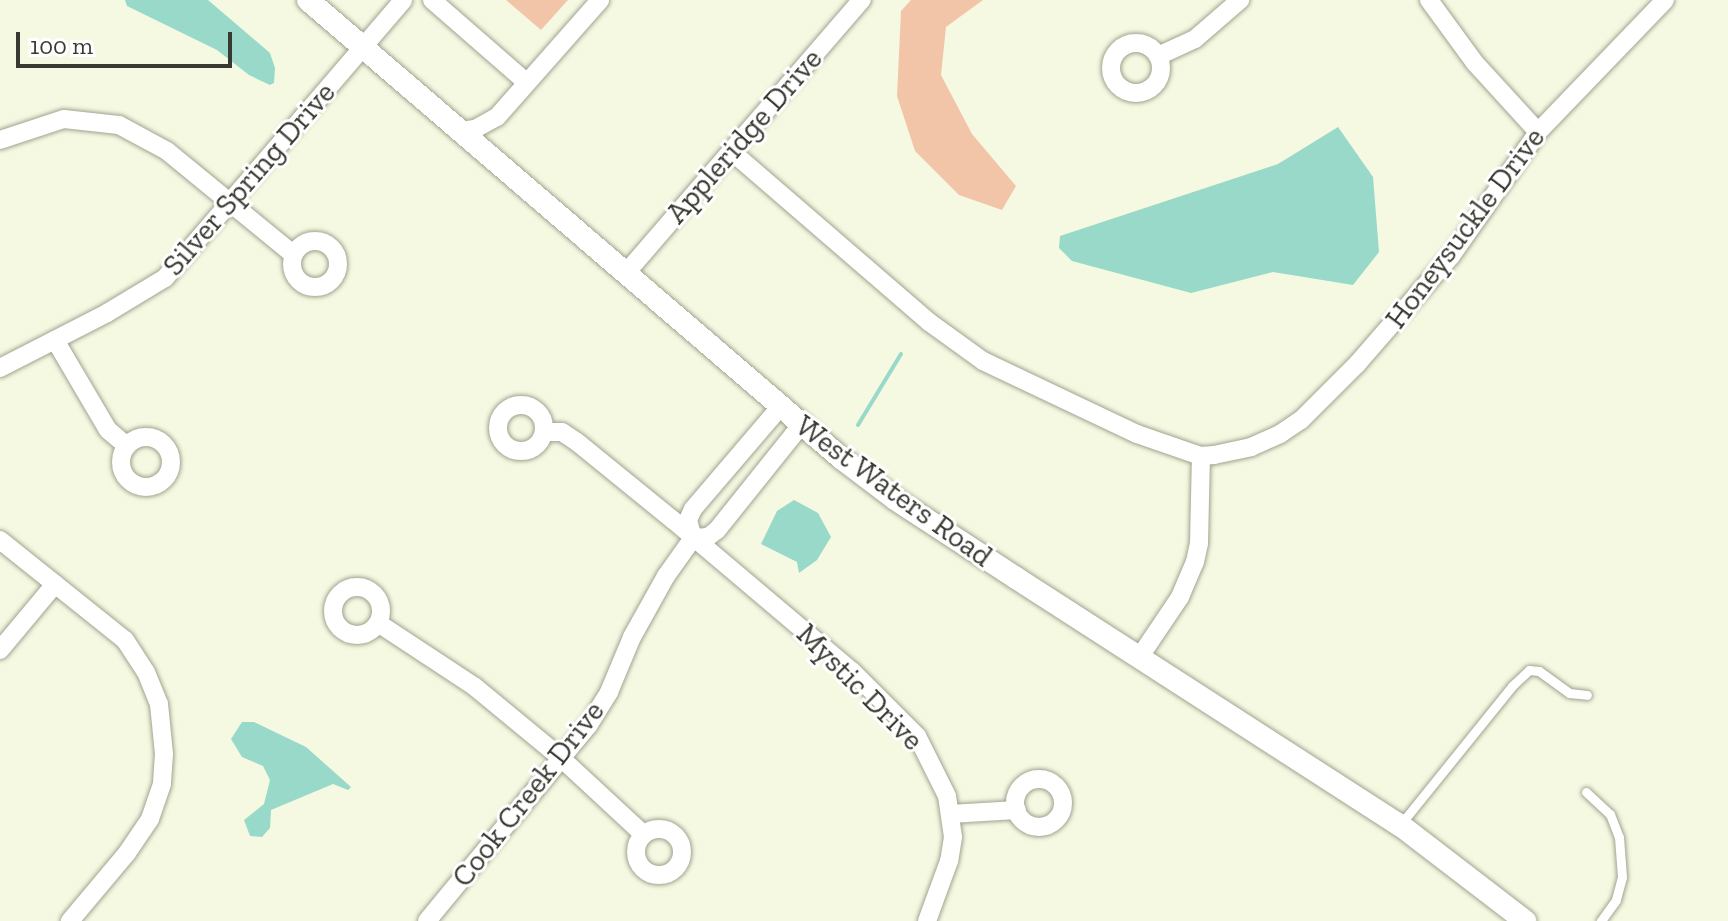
<!DOCTYPE html>
<style>
body{margin:0}
#map{position:relative;width:1728px;height:921px;overflow:hidden;background:#f5f9e2;font-family:"Zilla Slab",serif}
div>[style]{position:absolute}
[style*='--x']{left:calc(var(--x)*1px);top:calc(var(--y)*1px);width:calc(var(--w)*1px);rotate:calc(var(--a)*1deg)}
.green>*{inset:0;background:#f3c5a8}
.water>*{inset:0;background:#98d9c9}
.stream>*{height:4px;margin:-2px;padding:0 2px;transform-origin:2px;border-radius:2px;background:#98d9c9}
.roads{filter:drop-shadow(0 0 2px #a0a48f) drop-shadow(0 0 2px #a0a48f)}
.service>*{height:9px;margin:-4.5px;padding:0 4.5px;transform-origin:4.5px;border-radius:4.5px;background:#fff}
.minor>*{height:18px;margin:-9px;padding:0 9px;transform-origin:9px;border-radius:9px;background:#fff}
.minor>.ring{margin:-9px;padding:0;box-sizing:content-box;background:none;border:18px solid #fff;border-radius:50%}
.tertiary>*{height:22px;margin:-11px;padding:0 11px;transform-origin:11px;border-radius:11px;background:#fff}
span{translate:-50% -50%;white-space:nowrap;text-align:center;line-height:1.15;-webkit-text-stroke:6px #fff;paint-order:stroke}
.street-label{font-size:30px;color:#383931}
.scale{position:absolute;left:16px;top:32px;width:216px;height:36px;box-sizing:border-box;border:4px solid #383931;border-top:0;padding-left:10px;font-size:24px;line-height:28px;white-space:nowrap;color:#383931;-webkit-text-stroke:6px #fff;paint-order:stroke}
</style>
<div id="map">
<div class="green">
<div style="clip-path:polygon(506px 0,568px 0,541px 30px)"></div>
<div style="clip-path:polygon(911px 0,983px 0,946px 27px,941px 75px,972px 134px,1016px 186px,1002px 210px,959px 195px,915px 151px,897px 96px,901px 11px)"></div>
</div>
<div class="water">
<div style="clip-path:polygon(125px 0,208px 0,270px 53px,275px 68px,274px 83px,270px 85px,249px 75px,217px 50px,127px 6px)"></div>
<div style="clip-path:polygon(1338px 127px,1373px 177px,1379px 252px,1353px 285px,1273px 272px,1191px 293px,1072px 261px,1059px 248px,1060px 236px,1278px 164px)"></div>
<div style="clip-path:polygon(794px 500px,818px 513px,831px 537px,817px 560px,799px 573px,797px 562px,761px 544px,777px 511px)"></div>
<div style="clip-path:polygon(242px 722px,254px 722px,306px 747px,351px 787px,348px 790px,333px 784px,271px 810px,270px 828px,262px 837px,250px 836px,244px 820px,264px 804px,270px 780px,263px 766px,242px 757px,231px 739px)"></div>
</div>
<div class="stream">
<div style="--x:858;--y:425;--w:83;--a:-58.8"></div>
</div>
<div class="roads">
<div class="service">
<div style="--x:1586;--y:792;--w:33;--a:43"></div>
<div style="--x:1610;--y:814;--w:25;--a:69"></div>
<div style="--x:1619;--y:837;--w:40;--a:85.7"></div>
<div style="--x:1622;--y:877;--w:24;--a:105"></div>
<div style="--x:1616;--y:900;--w:26;--a:126"></div>
<div style="--x:1400;--y:825;--w:179;--a:-51.1"></div>
<div style="--x:1512;--y:686;--w:23;--a:-43"></div>
<div style="--x:1529;--y:670;--w:10;--a:6"></div>
<div style="--x:1539;--y:671;--w:37;--a:36"></div>
<div style="--x:1569;--y:693;--w:18;--a:6"></div>
</div>
<div class="minor">
<div style="--x:432;--y:0;--w:126;--a:41.1"></div>
<div style="--x:1429;--y:0;--w:78;--a:53.9"></div>
<div style="--x:1475;--y:63;--w:93;--a:47.6"></div>
<div class="ring" style="left:1111px;top:43px;width:32px;height:32px"></div>
<div style="--x:1158;--y:56;--w:41;--a:-24.7"></div>
<div style="--x:1195;--y:39;--w:60;--a:-40.9"></div>
<div style="--x:460;--y:131;--w:15;--a:-8"></div>
<div style="--x:475;--y:129;--w:25;--a:-29"></div>
<div style="--x:497;--y:117;--w:156;--a:-48.6"></div>
<div style="--x:0;--y:140;--w:67;--a:-18.2"></div>
<div style="--x:64;--y:119;--w:55;--a:6.2"></div>
<div style="--x:119;--y:125;--w:55;--a:28.4"></div>
<div style="--x:167;--y:151;--w:163;--a:39.3"></div>
<div style="--x:731;--y:151;--w:262;--a:40.8"></div>
<div style="--x:929;--y:322;--w:67;--a:35.8"></div>
<div style="--x:983;--y:361;--w:170;--a:25.4"></div>
<div style="--x:1137;--y:434;--w:68;--a:19"></div>
<div style="--x:1201;--y:456;--w:13;--a:-4"></div>
<div style="--x:1214;--y:455;--w:38;--a:-12"></div>
<div style="--x:1251;--y:447;--w:32;--a:-24"></div>
<div style="--x:1280;--y:434;--w:25;--a:-34"></div>
<div style="--x:1301;--y:420;--w:79;--a:-45"></div>
<div style="--x:1357;--y:364;--w:143;--a:-49"></div>
<div style="--x:1451;--y:256;--w:151;--a:-54.9"></div>
<div style="--x:1538;--y:132;--w:183;--a:-46.1"></div>
<div class="ring" style="left:292px;top:241px;width:28px;height:28px"></div>
<div style="--x:626;--y:273;--w:361;--a:-49.2"></div>
<div style="--x:55;--y:340;--w:104;--a:59.5"></div>
<div style="--x:108;--y:430;--w:25;--a:40"></div>
<div style="--x:0;--y:368;--w:120;--a:-27.2"></div>
<div style="--x:107;--y:313;--w:68;--a:-31.1"></div>
<div style="--x:165;--y:278;--w:366;--a:-49.4"></div>
<div class="ring" style="left:498px;top:405px;width:28px;height:28px"></div>
<div style="--x:544;--y:432;--w:18;--a:0"></div>
<div style="--x:562;--y:432;--w:18;--a:34"></div>
<div style="--x:577;--y:442;--w:124;--a:39.1"></div>
<div style="--x:673;--y:520;--w:234;--a:40.2"></div>
<div style="--x:852;--y:671;--w:92;--a:45"></div>
<div style="--x:917;--y:736;--w:67;--a:63.4"></div>
<div style="--x:947;--y:796;--w:41;--a:81.7"></div>
<div style="--x:953;--y:837;--w:24;--a:99"></div>
<div style="--x:949;--y:861;--w:64;--a:110.1"></div>
<div class="ring" style="left:121px;top:437px;width:32px;height:32px"></div>
<div style="--x:693;--y:538;--w:19;--a:-106"></div>
<div style="--x:688;--y:520;--w:12;--a:-66"></div>
<div style="--x:693;--y:509;--w:134;--a:-49.5"></div>
<div style="--x:0;--y:540;--w:160;--a:38.7"></div>
<div style="--x:125;--y:640;--w:38;--a:57"></div>
<div style="--x:146;--y:672;--w:35;--a:68"></div>
<div style="--x:159;--y:704;--w:50;--a:84.3"></div>
<div style="--x:164;--y:754;--w:30;--a:94"></div>
<div style="--x:162;--y:784;--w:37;--a:109"></div>
<div style="--x:150;--y:819;--w:41;--a:124.1"></div>
<div style="--x:127;--y:853;--w:89;--a:130"></div>
<div class="ring" style="left:333px;top:587px;width:30px;height:30px"></div>
<div style="--x:378;--y:623;--w:116;--a:33.4"></div>
<div style="--x:475;--y:687;--w:112;--a:39.5"></div>
<div style="--x:561;--y:758;--w:112;--a:42.8"></div>
<div style="--x:0;--y:650;--w:86;--a:-50.2"></div>
<div style="--x:1141;--y:655;--w:70;--a:-56.1"></div>
<div style="--x:1180;--y:597;--w:38;--a:-67"></div>
<div style="--x:1195;--y:562;--w:19;--a:-78"></div>
<div style="--x:1199;--y:543;--w:87;--a:-88.7"></div>
<div class="ring" style="left:1015px;top:779px;width:30px;height:30px"></div>
<div style="--x:950;--y:814;--w:67;--a:-3.4"></div>
<div class="ring" style="left:636px;top:829px;width:28px;height:28px"></div>
<div style="--x:427;--y:921;--w:253;--a:-50.5"></div>
<div style="--x:588;--y:726;--w:40;--a:-58"></div>
<div style="--x:609;--y:692;--w:60;--a:-67.3"></div>
<div style="--x:632;--y:637;--w:70;--a:-60.9"></div>
<div style="--x:666;--y:576;--w:47;--a:-54.6"></div>
<div style="--x:693;--y:538;--w:15;--a:-4"></div>
<div style="--x:708;--y:537;--w:11;--a:-38"></div>
<div style="--x:717;--y:530;--w:134;--a:-51.3"></div>
</div>
<div class="tertiary">
<div style="--x:308;--y:0;--w:703;--a:40.67"></div>
<div style="--x:841;--y:458;--w:68;--a:37.2"></div>
<div style="--x:895;--y:499;--w:145;--a:33.1"></div>
<div style="--x:1016;--y:578;--w:457;--a:32.8"></div>
<div style="--x:1400;--y:825;--w:158;--a:37.5"></div>
</div>
</div>
<div class="street-label">
<span style="left:744px;top:136px;rotate:-49deg">Appleridge Drive</span>
<span style="left:249px;top:179px;rotate:-49deg">Silver Spring Drive</span>
<span style="left:1465px;top:228px;rotate:-53deg">Honeysuckle Drive</span>
<span style="left:894px;top:491px;rotate:36deg">West Waters Road</span>
<span style="left:860px;top:687px;rotate:45deg">Mystic Drive</span>
<span style="left:528px;top:794px;rotate:-52deg">Cook Creek Drive</span>
</div>
<div class="scale">100 m</div>
</div>
